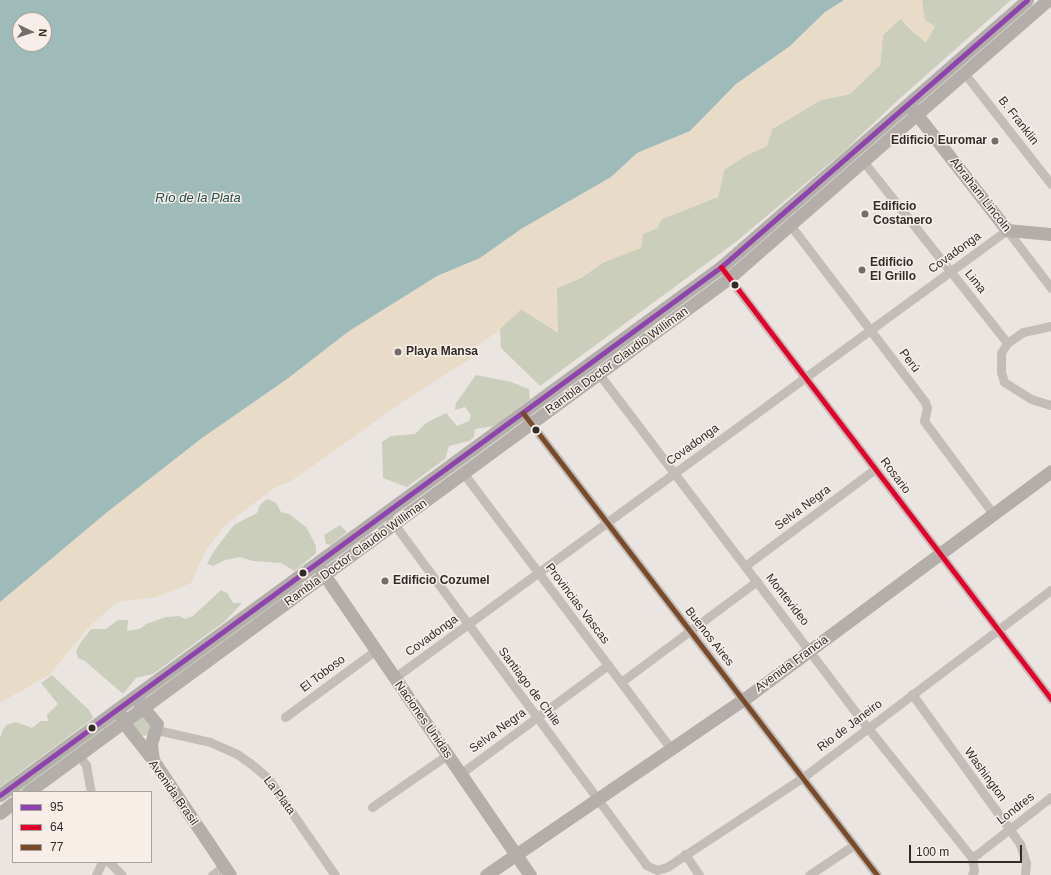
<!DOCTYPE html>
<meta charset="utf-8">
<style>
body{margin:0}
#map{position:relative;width:1051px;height:875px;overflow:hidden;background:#eae5e0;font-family:Arial,sans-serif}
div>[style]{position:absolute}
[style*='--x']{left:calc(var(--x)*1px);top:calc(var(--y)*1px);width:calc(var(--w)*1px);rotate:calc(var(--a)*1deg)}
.green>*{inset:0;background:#cbcebb}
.sand>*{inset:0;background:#e8dcc9}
.water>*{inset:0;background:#9ebab9}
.street>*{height:9px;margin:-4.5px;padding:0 4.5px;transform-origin:4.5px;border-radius:4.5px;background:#c3bdb9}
.secondary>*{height:13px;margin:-6.5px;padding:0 6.5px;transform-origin:6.5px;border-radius:6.5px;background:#b4aeaa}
.bus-1>*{height:5px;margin:-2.5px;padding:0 2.5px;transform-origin:2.5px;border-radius:2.5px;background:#8e44ad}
.bus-2>*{height:5px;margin:-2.5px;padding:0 2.5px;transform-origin:2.5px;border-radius:2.5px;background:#e4002b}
.bus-3>*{height:5px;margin:-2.5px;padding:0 2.5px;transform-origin:2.5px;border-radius:2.5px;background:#7a4b2a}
.dots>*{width:11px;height:11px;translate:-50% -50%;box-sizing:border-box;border:2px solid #f7efe7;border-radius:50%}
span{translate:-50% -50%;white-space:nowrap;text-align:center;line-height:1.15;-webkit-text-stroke:3px #f7efe7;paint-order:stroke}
.street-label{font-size:12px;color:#332b28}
.poi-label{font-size:12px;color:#332b28;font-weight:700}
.right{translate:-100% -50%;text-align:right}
.left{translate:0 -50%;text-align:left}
.water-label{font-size:13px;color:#234d4f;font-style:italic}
.legend{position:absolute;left:12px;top:791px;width:140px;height:72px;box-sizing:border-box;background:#f7efe7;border:1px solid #a9a19b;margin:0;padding:5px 7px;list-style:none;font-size:12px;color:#332b28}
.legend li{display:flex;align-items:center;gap:8px;height:20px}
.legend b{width:20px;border:1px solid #a9a19b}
.north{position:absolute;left:12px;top:12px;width:40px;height:40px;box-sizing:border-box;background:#f7efe7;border:1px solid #a9a19b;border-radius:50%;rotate:94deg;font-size:11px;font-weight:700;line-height:16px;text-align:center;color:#332b28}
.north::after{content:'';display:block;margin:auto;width:14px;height:18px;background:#736c68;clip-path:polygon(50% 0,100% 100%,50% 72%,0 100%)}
.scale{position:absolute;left:909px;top:845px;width:113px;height:18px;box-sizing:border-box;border:2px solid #332b28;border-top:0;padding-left:5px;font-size:12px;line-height:14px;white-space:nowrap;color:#332b28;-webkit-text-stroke:3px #f7efe7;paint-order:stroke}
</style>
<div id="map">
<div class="green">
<div style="clip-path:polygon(922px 0,1011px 0,898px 100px,842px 153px,737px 241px,540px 386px,501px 348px,500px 329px,521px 309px,557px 332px,556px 288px,581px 278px,602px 263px,618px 256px,643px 234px,657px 228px,662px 219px,718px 197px,724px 170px,745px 156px,767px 146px,772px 129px,821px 100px,850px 94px,880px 65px,883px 35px,901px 18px,906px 25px,926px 43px)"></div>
<div style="clip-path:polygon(476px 375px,511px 382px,529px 389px,530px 399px,494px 426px,475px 429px,474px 437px,469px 441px,449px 446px,445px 459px,407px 487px,383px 478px,382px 442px,391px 436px,415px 434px,426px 423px,446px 413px,457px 426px,469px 421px,471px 415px,465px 407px,455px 410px,456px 403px)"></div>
<div style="clip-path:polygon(267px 499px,276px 503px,281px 512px,289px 514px,306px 527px,316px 546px,316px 553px,295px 571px,281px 563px,253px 561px,240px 557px,225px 560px,213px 566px,207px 564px,214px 551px,234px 525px,257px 513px,260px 505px)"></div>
<div style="clip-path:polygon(340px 525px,347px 532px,331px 545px,326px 544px,324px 535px)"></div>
<div style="clip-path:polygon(306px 578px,309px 578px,147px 701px,143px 699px)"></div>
<div style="clip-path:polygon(221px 590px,227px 593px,233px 603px,242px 603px,224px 622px,153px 674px,136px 678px,123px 694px,85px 661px,78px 658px,76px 652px,79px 645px,91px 629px,106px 629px,118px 620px,128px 620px,127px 631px,140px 629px,146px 624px,166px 617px,179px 616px,185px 619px,193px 616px)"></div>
<div style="clip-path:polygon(52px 675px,89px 710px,93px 717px,91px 720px,0 787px,0 738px,3px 730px,6px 725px,16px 722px,32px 728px,41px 721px,48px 721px,47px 715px,58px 704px,41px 683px)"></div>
<div style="clip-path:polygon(144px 714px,152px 723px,149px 735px,141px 736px,132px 728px,132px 723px)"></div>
<div style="clip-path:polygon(114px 718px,118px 719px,24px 792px,14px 792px)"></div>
</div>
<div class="sand">
<div style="clip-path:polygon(844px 0,922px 0,925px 20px,935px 26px,926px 43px,901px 18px,883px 35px,880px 65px,850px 94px,821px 100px,772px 129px,767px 146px,745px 156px,724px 170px,718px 197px,662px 219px,657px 228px,643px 234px,641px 248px,602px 263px,581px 278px,557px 288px,558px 333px,521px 309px,497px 332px,474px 348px,473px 357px,404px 401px,290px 482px,277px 486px,224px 526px,205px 552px,191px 583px,156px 597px,117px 602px,91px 625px,49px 675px,0 703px,0 602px,106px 513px,202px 438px,287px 379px,349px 330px,437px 276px,480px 258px,521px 229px,611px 177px,637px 153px,690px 131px,736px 84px,790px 46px,825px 12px)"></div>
</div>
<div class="water">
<div style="clip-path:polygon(evenodd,0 0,844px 0,825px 12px,790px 46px,736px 84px,690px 131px,637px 153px,611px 177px,521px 229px,480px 258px,437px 276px,349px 331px,287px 379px,202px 438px,106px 513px,0 602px,0 0,20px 20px,44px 20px,44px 44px,20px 44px,20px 20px)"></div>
</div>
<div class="street">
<div style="--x:965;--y:74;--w:140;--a:52"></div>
<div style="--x:863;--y:161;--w:232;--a:51.6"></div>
<div style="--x:791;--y:226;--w:221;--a:52.7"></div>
<div style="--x:925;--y:402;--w:6;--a:72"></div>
<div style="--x:927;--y:408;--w:13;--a:103"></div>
<div style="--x:924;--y:421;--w:117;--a:53.3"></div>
<div style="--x:726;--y:274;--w:535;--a:52.59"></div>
<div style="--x:1051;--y:326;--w:29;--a:168"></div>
<div style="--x:1023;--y:332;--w:19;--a:145"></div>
<div style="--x:1007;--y:343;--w:12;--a:121"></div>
<div style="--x:1001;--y:353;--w:19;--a:90"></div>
<div style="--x:1001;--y:372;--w:10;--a:73"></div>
<div style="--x:1004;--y:382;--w:32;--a:32"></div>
<div style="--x:1031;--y:399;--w:21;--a:17"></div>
<div style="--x:599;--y:374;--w:445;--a:52.8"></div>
<div style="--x:868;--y:728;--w:166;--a:51.3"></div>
<div style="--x:523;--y:413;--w:582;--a:52.54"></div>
<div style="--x:464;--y:474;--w:344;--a:53"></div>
<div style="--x:386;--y:513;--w:438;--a:53.5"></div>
<div style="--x:646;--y:865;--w:12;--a:24"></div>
<div style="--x:657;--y:870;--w:10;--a:-17"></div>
<div style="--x:667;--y:867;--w:162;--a:-33.4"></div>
<div style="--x:802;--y:778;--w:312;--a:-37.1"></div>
<div style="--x:745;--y:566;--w:162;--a:-36.7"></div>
<div style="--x:394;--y:678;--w:759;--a:-36.16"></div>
<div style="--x:1007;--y:230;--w:73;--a:52.8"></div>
<div style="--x:621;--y:682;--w:169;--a:-36.6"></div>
<div style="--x:912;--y:694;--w:185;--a:54.2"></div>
<div style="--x:1020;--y:844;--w:20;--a:72"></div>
<div style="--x:1026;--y:863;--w:12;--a:95"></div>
<div style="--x:285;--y:717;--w:112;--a:-36.3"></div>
<div style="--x:157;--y:730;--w:54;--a:12.8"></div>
<div style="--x:210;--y:742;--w:30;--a:24"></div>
<div style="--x:237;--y:754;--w:16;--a:35"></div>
<div style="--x:250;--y:763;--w:23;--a:40"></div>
<div style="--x:268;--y:778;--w:118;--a:55.4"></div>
<div style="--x:78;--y:754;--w:14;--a:54"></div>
<div style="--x:86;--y:765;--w:27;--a:80"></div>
<div style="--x:460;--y:774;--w:184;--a:-36.4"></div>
<div style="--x:372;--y:807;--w:91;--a:-34.7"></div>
<div style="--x:685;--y:854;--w:25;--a:56"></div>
<div style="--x:109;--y:862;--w:18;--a:45"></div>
<div style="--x:96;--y:875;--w:14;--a:-65"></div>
<div style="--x:212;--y:875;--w:15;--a:-37"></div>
<div style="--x:809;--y:875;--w:54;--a:-33.7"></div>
<div style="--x:972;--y:875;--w:5;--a:-68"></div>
<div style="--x:974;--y:870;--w:12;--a:-99"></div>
<div style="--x:972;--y:858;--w:100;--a:-37.7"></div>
</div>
<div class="secondary">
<div style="--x:911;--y:107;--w:156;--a:52"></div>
<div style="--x:1007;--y:230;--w:44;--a:5.2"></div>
<div style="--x:321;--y:570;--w:370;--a:55.6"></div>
<div style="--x:139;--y:702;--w:28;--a:51"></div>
<div style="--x:157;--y:724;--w:21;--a:107"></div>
<div style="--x:151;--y:744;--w:16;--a:83"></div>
<div style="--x:121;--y:715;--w:7;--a:74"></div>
<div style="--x:123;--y:722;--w:48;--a:51.7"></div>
<div style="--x:153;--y:760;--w:138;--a:56.2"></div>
<div style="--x:28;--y:792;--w:869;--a:-36.25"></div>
<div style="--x:729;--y:278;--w:423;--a:-41.1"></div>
<div style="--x:0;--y:795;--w:894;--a:-36.22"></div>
<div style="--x:721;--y:267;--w:406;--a:-41.1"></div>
<div style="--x:0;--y:813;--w:16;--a:-38"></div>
<div style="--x:486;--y:875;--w:311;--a:-34.3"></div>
<div style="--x:743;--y:700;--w:384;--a:-36.6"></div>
</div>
<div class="bus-1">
<div style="--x:0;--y:795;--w:894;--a:-36.22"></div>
<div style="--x:721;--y:267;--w:406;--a:-41.1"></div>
</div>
<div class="bus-2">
<div style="--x:721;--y:267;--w:544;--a:52.62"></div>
</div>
<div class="bus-3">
<div style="--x:523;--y:413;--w:582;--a:52.54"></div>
</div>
<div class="dots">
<div style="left:995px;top:141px;background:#736c68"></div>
<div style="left:865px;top:214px;background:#736c68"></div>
<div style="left:862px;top:270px;background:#736c68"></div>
<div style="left:735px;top:285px;background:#332b28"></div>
<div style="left:398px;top:352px;background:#736c68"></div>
<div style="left:536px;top:430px;background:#332b28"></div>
<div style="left:303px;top:573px;background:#332b28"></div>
<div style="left:385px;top:581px;background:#736c68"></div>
<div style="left:92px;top:728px;background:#332b28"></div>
</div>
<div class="street-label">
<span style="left:1018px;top:121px;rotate:52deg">B. Franklin</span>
<span style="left:980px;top:195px;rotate:52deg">Abraham Lincoln</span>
<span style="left:955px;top:253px;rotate:-36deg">Covadonga</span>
<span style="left:975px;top:282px;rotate:51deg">Lima</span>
<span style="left:617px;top:361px;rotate:-36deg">Rambla Doctor Claudio Williman</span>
<span style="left:909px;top:361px;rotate:53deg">Perú</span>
<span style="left:693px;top:445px;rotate:-36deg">Covadonga</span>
<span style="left:895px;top:476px;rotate:53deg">Rosario</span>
<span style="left:803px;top:508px;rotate:-37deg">Selva Negra</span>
<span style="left:356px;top:553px;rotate:-36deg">Rambla Doctor Claudio Williman</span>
<span style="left:787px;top:600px;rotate:52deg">Montevideo</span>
<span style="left:577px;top:604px;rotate:53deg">Provincias Vascas</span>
<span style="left:432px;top:636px;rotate:-36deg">Covadonga</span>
<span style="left:709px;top:637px;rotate:52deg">Buenos Aires</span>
<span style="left:792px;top:664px;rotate:-36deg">Avenida Francia</span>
<span style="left:323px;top:674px;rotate:-37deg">El Toboso</span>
<span style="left:529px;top:687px;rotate:53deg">Santiago de Chile</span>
<span style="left:423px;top:720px;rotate:55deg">Naciones Unidas</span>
<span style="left:850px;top:726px;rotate:-37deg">Rio de Janeiro</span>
<span style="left:498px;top:731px;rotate:-36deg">Selva Negra</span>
<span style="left:985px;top:775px;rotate:54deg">Washington</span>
<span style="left:173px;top:793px;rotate:55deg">Avenida Brasil</span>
<span style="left:279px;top:796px;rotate:53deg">La Plata</span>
<span style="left:1016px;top:809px;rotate:-38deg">Londres</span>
</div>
<div class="poi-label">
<span class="right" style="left:987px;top:141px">Edificio Euromar</span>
<span class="left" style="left:873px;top:214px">Edificio<br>Costanero</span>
<span class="left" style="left:870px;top:270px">Edificio<br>El Grillo</span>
<span class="left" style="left:406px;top:352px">Playa Mansa</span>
<span class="left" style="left:393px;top:581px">Edificio Cozumel</span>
</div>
<div class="water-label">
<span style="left:198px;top:198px">Río de la Plata</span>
</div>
<ul class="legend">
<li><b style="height:5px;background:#8e44ad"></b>95</li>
<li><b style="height:5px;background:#e4002b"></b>64</li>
<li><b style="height:5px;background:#7a4b2a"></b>77</li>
</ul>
<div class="north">N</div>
<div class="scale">100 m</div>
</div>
